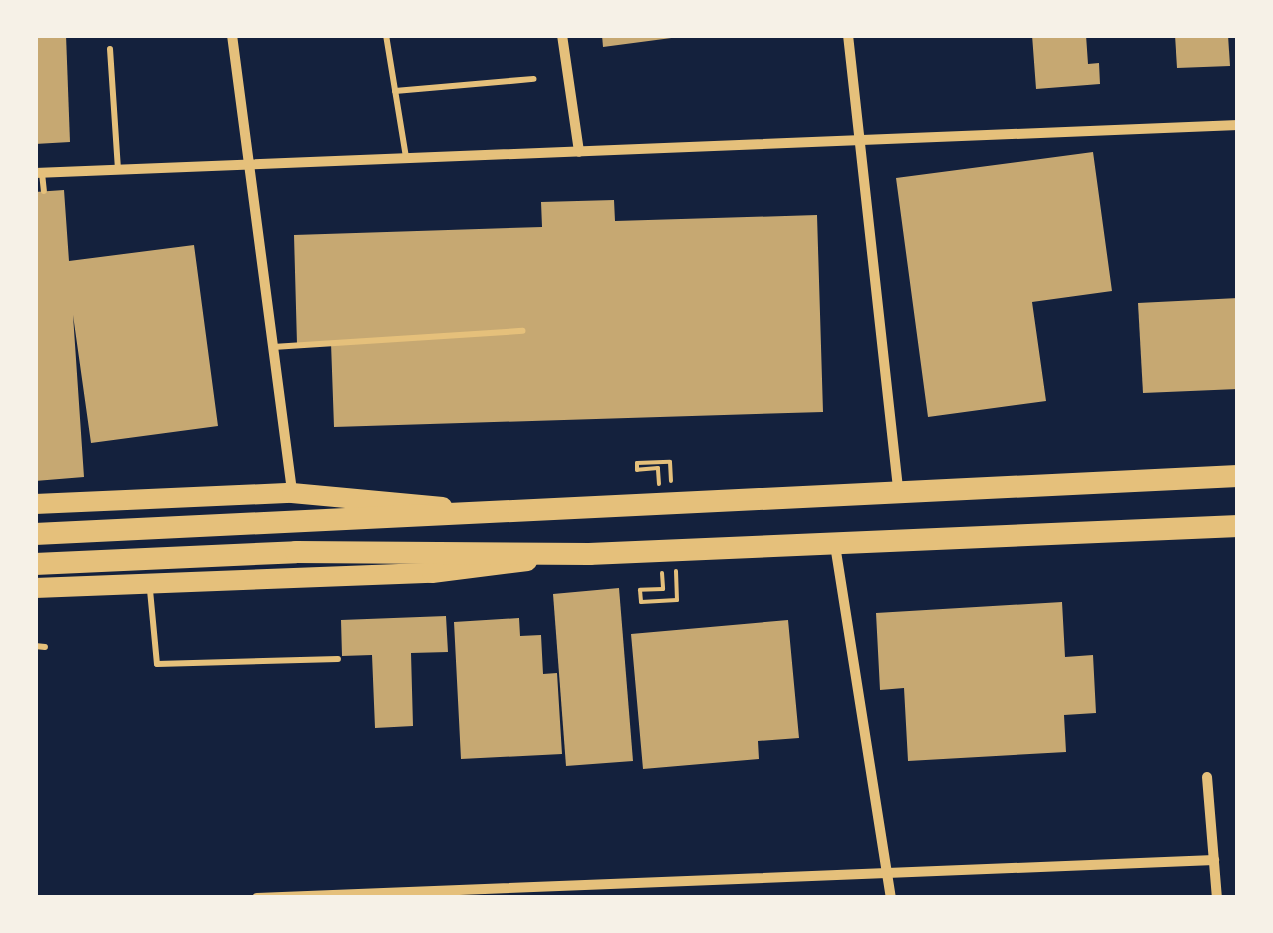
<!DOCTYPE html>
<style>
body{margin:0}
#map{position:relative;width:1273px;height:933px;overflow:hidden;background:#14213d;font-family:"Fira Sans",sans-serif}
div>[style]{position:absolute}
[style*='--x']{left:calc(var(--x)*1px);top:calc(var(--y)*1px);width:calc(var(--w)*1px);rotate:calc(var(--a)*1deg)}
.building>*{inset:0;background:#c6a872}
.path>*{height:4px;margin:-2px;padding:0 2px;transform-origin:2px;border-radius:2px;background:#e5c07b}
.service>*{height:6px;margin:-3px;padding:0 3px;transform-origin:3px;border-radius:3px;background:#e5c07b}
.minor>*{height:10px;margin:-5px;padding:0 5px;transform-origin:5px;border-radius:5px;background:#e5c07b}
.primary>*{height:20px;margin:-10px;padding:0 10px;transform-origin:10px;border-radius:10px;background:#e5c07b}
.trunk>*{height:22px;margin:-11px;padding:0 11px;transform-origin:11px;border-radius:11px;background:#e5c07b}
span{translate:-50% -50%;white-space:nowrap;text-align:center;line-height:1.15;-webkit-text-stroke:8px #f6f1e7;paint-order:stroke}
.frame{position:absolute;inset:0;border:38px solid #f6f1e7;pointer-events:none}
</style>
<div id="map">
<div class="building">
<div style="clip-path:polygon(35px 35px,66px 35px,70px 142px,35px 144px)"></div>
<div style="clip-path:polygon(602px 35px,679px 35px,679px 37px,603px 47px)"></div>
<div style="clip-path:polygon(1032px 35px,1086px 35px,1088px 64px,1099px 63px,1100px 84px,1036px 89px)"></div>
<div style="clip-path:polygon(1175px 35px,1228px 35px,1230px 66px,1177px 68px)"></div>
<div style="clip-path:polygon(1093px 152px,1112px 291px,1032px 302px,1046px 401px,928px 417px,896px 178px)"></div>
<div style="clip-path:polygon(64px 190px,69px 261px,194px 245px,218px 426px,91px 443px,73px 315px,84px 477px,35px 481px,35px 192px)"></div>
<div style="clip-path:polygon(614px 200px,615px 221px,817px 215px,823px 412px,334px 427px,331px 343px,297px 344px,294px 235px,542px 227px,541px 202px)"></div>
<div style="clip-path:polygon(1238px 298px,1238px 389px,1143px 393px,1138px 303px)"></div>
<div style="clip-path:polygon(619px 588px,633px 761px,566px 766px,553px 594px)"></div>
<div style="clip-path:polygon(1062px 602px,1065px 657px,1093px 655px,1096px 713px,1064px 715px,1066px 752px,908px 761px,904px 688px,880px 690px,876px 613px)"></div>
<div style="clip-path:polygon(446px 616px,448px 652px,411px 653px,413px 726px,375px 728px,372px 655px,342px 656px,341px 620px)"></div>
<div style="clip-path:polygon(519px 618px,520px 636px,541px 635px,543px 674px,557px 673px,562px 754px,461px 759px,454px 622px)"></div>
<div style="clip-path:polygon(788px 620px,799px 738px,758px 741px,759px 759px,643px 769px,631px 634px)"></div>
</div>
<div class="path">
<div style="--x:659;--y:484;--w:16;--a:-94"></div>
<div style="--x:658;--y:468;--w:21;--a:175"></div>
<div style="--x:637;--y:470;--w:7;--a:-90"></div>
<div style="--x:637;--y:463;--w:33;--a:-2"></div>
<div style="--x:670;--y:462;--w:19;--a:87"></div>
<div style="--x:662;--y:573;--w:16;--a:86"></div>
<div style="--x:663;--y:589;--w:23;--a:178"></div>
<div style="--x:640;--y:590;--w:12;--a:85"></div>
<div style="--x:641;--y:602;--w:36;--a:-3"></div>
<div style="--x:677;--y:600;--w:29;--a:-92"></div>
</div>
<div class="service">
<div style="--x:386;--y:35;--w:124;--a:80.7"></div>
<div style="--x:110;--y:49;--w:120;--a:86.2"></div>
<div style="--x:395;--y:91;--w:139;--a:-5"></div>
<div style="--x:42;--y:173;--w:18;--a:84"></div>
<div style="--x:273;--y:347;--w:250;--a:-3.7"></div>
<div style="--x:150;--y:590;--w:74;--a:84.6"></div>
<div style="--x:157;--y:664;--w:181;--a:-1.6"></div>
<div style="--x:35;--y:646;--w:10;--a:6"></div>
</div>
<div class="minor">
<div style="--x:232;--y:35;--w:462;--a:82.5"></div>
<div style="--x:562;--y:35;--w:118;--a:81.7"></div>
<div style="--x:848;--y:35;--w:457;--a:83.7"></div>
<div style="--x:35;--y:173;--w:1204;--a:-2.28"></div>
<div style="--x:835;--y:545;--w:357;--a:81"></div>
<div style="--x:1207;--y:777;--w:121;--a:85.3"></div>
<div style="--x:257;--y:898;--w:958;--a:-2.27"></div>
</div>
<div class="primary">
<div style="--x:35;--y:504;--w:257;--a:-2.5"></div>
<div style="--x:292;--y:493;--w:151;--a:5.3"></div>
<div style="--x:35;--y:588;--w:397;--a:-2.2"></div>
<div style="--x:432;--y:573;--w:96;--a:-7.2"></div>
</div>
<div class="trunk">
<div style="--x:35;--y:534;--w:1204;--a:-2.76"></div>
<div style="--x:35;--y:564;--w:261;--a:-2.6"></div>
<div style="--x:296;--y:552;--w:293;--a:0.4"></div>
<div style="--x:589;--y:554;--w:650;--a:-2.47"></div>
</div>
<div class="frame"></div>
</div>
